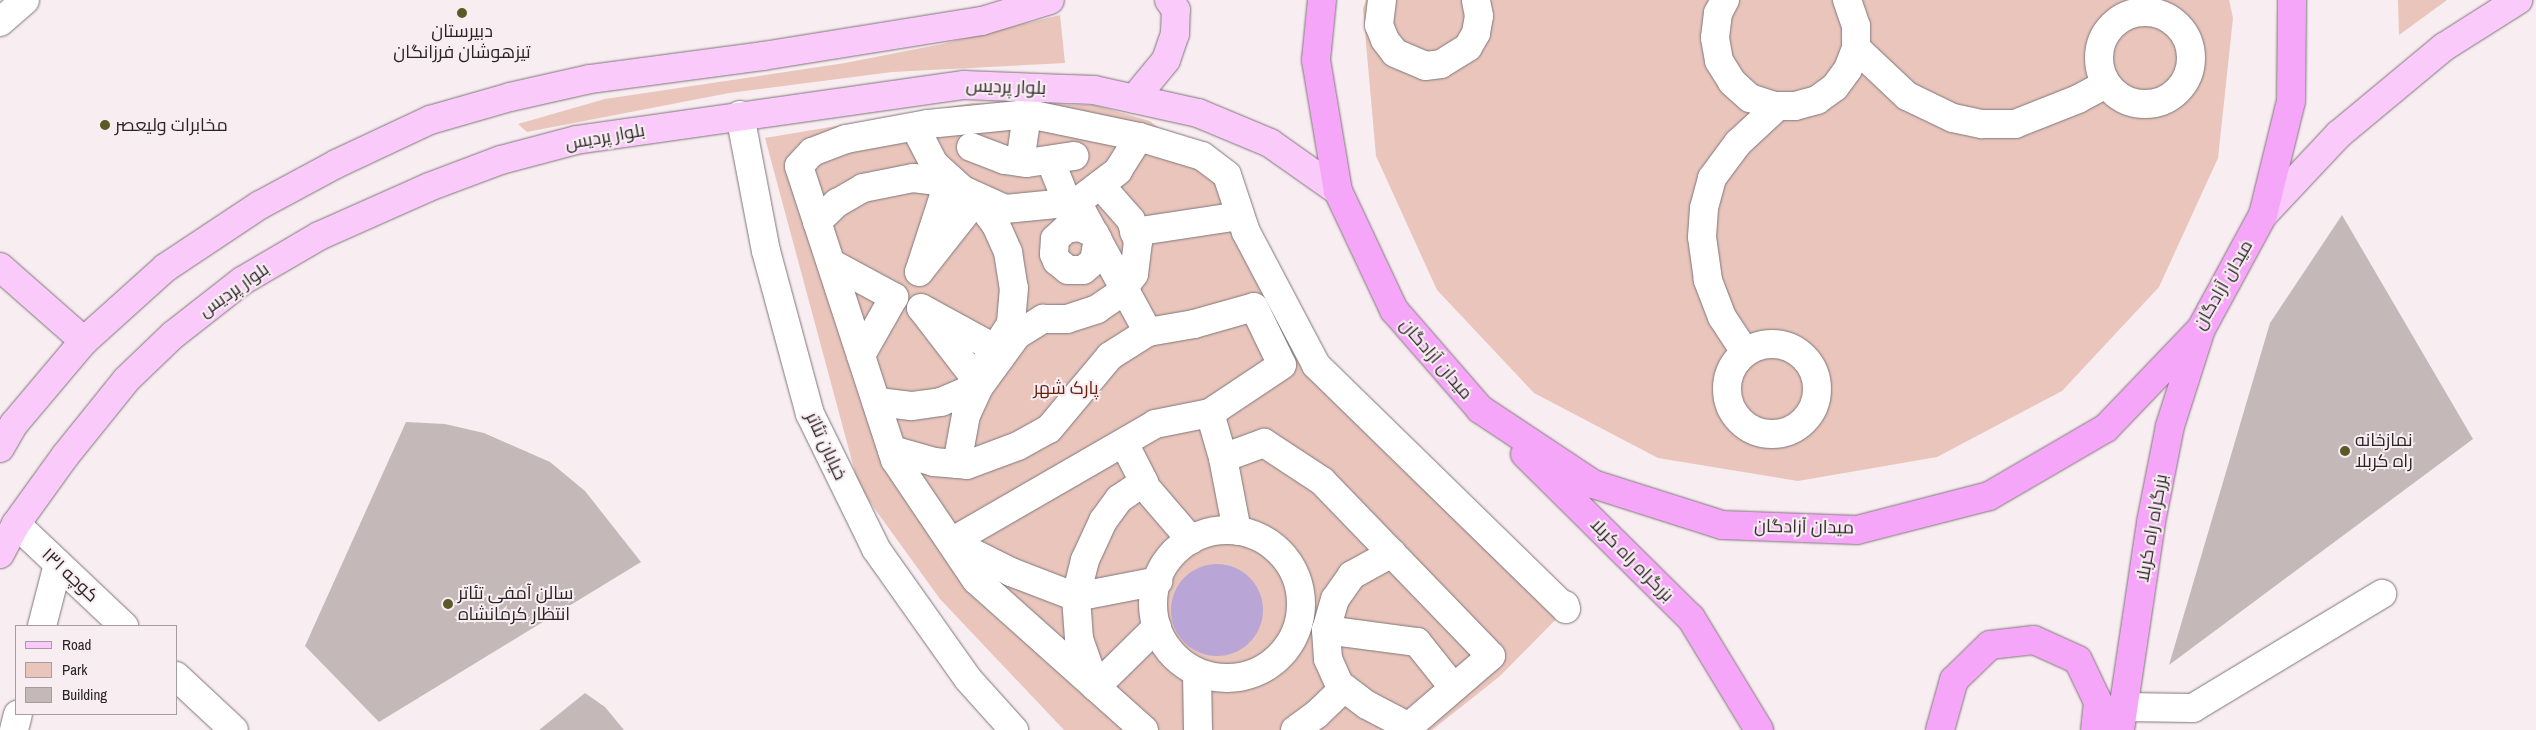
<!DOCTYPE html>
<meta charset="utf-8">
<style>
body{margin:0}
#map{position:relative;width:2536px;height:730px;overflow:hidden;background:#f8edf1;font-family:"Archivo Narrow",Cairo,sans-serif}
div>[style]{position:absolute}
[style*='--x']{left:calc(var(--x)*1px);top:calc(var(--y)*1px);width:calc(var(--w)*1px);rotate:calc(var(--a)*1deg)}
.green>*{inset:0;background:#e9c5bb}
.water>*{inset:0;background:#b9a6d6}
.round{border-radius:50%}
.building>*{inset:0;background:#c4b8b9}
.roads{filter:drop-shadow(0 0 1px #7f7579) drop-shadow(0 0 1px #7f7579)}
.minor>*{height:28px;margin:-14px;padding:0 14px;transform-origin:14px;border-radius:14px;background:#fff}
.minor>.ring{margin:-14px;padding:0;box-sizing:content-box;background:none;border:28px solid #fff;border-radius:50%}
.major>*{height:28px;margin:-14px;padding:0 14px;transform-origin:14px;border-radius:14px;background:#facafb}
.highway>*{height:28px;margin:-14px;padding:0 14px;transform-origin:14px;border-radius:14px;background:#f6a6f8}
.dots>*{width:14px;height:14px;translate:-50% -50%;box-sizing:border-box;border:2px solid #f8edf1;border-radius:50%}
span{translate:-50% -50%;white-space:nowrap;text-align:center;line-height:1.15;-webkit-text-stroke:4px #f8edf1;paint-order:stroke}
.poi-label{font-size:18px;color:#292527}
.left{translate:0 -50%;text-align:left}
.street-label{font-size:18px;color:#292527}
.park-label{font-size:18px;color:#662410}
.legend{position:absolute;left:15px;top:625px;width:162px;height:90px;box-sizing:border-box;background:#f8edf1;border:1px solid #a59da0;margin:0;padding:6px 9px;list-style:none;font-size:15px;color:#292527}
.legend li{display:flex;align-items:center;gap:10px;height:25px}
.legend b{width:25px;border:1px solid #a59da0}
</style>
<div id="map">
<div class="green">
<div style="clip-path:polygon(1366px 0,2229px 0,2233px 18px,2218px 158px,2159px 287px,2062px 391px,1937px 457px,1798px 481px,1658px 458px,1534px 393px,1437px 290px,1376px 156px,1363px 9px)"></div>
<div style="clip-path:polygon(2398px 0,2447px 0,2399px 35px)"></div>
<div style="clip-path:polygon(1060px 15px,1065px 63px,892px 72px,729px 93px,527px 132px,518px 124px,605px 99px,845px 63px,942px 44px)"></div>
<div style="clip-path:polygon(973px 103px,1094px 105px,1150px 121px,1208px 169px,1235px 205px,1307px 375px,1566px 609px,1500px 676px,1432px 730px,1064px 730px,940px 599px,859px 487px,765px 138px)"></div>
</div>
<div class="water">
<div class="round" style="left:1171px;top:564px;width:92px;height:92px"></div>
</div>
<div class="building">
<div style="clip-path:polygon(2342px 215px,2473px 439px,2169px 665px,2270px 323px)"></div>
<div style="clip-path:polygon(406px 422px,445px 424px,484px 433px,550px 462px,585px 491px,641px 562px,379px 722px,305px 646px)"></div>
<div style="clip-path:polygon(585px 693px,605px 707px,624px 730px,539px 730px)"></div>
</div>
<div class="roads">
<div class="minor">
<div style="--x:1382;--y:0;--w:25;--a:97"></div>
<div style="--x:1379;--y:25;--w:16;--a:68"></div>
<div style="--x:1385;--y:40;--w:16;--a:52"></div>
<div style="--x:1395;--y:53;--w:33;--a:23"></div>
<div style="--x:1425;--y:66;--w:16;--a:-7"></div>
<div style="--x:1441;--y:64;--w:32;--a:-32"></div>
<div style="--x:1468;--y:47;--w:16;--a:-60"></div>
<div style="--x:1476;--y:33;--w:17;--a:-80"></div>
<div style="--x:1479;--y:16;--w:16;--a:-101"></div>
<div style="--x:1725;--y:0;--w:15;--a:118"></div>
<div style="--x:1718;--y:13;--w:25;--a:97"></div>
<div style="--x:1715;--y:38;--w:23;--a:80"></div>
<div style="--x:1719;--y:61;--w:25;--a:58"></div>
<div style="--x:1732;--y:82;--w:24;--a:42"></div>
<div style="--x:1750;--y:98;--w:25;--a:18"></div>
<div style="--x:1774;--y:106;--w:21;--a:0"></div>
<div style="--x:1795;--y:106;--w:23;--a:-15"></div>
<div style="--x:1817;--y:100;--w:22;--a:-36"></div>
<div style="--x:1835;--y:87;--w:22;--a:-54"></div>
<div style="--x:1848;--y:69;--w:22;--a:-69"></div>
<div style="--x:1856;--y:48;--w:22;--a:-90"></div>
<div style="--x:1856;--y:26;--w:28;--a:-109"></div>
<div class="ring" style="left:2099px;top:12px;width:64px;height:64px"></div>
<div style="--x:0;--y:22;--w:33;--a:-41"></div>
<div style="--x:1856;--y:48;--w:70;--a:43.3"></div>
<div style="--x:1907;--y:96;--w:51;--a:25.6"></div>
<div style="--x:1953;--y:118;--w:30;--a:12"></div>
<div style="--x:1982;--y:124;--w:33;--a:0"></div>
<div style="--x:2015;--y:124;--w:68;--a:-21.6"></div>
<div style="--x:2078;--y:99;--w:32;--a:-28"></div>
<div style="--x:740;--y:115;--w:138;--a:79.2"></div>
<div style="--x:766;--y:251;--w:169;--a:74.9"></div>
<div style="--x:810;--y:414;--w:150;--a:63.9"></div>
<div style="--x:876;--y:549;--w:159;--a:54.7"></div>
<div style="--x:968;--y:679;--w:69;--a:48"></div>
<div style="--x:915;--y:127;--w:42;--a:62.8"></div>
<div style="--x:934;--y:164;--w:39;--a:42"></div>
<div style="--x:963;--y:190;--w:46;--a:24.3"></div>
<div style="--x:1005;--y:209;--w:72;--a:-5.6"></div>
<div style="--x:1139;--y:137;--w:66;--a:16.8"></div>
<div style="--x:1202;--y:156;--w:31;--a:37"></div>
<div style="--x:1227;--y:175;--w:60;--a:71.6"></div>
<div style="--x:1246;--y:232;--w:150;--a:62.2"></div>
<div style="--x:1316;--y:365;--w:349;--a:44.3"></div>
<div style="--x:1566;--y:609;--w:4;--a:-104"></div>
<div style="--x:971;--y:147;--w:36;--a:21"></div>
<div style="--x:1005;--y:160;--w:22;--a:8"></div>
<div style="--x:1027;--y:163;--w:48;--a:-8.5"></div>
<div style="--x:1050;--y:160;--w:48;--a:67.8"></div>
<div style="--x:1020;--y:162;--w:48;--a:-81.5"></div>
<div style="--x:947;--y:186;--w:90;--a:108"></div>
<div style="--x:919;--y:272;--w:90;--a:-51.7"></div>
<div style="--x:817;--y:222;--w:28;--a:-44"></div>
<div style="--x:837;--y:203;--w:30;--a:-30"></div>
<div style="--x:863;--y:188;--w:51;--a:-11.3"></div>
<div style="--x:913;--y:178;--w:25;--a:7"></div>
<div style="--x:938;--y:181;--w:49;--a:29.2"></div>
<div style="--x:981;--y:205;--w:25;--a:53"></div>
<div style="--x:996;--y:225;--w:30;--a:66"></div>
<div style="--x:1008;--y:252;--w:36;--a:81"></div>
<div style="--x:1014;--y:288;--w:36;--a:95"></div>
<div style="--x:1011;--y:324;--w:80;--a:123.3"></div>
<div style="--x:967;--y:391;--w:28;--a:157"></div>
<div style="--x:941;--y:402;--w:30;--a:172"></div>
<div style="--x:911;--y:406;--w:35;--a:-173"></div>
<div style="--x:1134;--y:232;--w:107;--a:-8.6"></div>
<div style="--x:1095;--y:234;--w:17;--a:-155"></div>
<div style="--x:1080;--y:227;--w:14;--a:172"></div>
<div style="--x:1066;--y:229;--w:15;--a:138"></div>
<div style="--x:1055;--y:239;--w:15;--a:94"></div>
<div style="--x:1054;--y:254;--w:8;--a:67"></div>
<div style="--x:1057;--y:261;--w:14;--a:39"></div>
<div style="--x:1068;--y:270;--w:15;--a:0"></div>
<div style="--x:1083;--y:270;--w:14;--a:-39"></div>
<div style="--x:1094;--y:261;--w:22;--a:-80"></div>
<div style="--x:831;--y:263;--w:72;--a:28.4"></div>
<div style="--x:894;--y:297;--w:67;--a:119.6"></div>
<div class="ring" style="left:1727px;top:344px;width:62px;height:62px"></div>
<div style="--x:1745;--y:352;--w:42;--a:-123.3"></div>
<div style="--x:1722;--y:317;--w:40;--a:-111"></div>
<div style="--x:1708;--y:280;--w:43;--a:-97.9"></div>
<div style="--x:1702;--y:237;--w:29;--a:-86"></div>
<div style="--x:1704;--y:208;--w:31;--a:-75"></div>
<div style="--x:1712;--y:178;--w:44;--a:-53.4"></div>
<div style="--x:1738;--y:143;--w:54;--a:-42.8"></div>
<div style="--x:975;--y:378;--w:88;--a:-127.6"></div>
<div style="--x:921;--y:308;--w:85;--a:28.7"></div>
<div style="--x:1124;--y:443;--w:44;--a:62.9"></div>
<div style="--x:1144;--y:482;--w:30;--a:146"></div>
<div style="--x:1119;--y:499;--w:27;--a:126"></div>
<div style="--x:1103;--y:521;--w:43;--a:114.8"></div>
<div style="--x:1085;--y:560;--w:38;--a:104"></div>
<div style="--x:1076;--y:597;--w:84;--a:-11"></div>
<div style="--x:892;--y:450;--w:44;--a:15.9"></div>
<div style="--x:934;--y:462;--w:33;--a:5"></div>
<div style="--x:967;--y:465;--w:54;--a:-20.4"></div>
<div style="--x:1018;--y:446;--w:35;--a:-29"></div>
<div style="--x:1049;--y:429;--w:95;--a:-50.1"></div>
<div style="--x:1110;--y:356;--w:45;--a:-32.3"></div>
<div style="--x:1223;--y:458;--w:74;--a:79.1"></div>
<div style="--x:957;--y:464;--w:50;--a:-79.6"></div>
<div style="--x:966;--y:415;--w:31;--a:-65"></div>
<div style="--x:979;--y:387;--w:64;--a:-53.8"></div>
<div style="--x:1017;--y:335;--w:31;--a:-32"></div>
<div style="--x:1043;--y:319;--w:24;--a:0"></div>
<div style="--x:1067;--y:319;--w:32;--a:-18"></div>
<div style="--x:1097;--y:309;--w:27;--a:-34"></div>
<div style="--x:1119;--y:294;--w:25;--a:-53"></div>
<div style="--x:1134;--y:274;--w:32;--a:-83"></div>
<div style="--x:1138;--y:242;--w:23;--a:-108"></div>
<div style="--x:1131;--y:220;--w:47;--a:-131.5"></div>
<div style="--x:1142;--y:483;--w:75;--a:49.3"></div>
<div style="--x:16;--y:524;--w:149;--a:43.4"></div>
<div class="ring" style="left:1153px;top:530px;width:120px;height:120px"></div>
<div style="--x:1392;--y:553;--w:46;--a:151.2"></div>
<div style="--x:1352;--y:575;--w:29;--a:125"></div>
<div style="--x:1335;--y:599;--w:32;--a:106"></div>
<div style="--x:1326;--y:630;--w:29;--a:86"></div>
<div style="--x:1328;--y:659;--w:27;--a:66"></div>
<div style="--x:1339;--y:684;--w:35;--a:37"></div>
<div style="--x:1367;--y:705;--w:47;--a:27.6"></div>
<div style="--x:42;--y:626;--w:64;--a:-75.5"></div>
<div style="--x:1157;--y:627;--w:86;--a:135.5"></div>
<div style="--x:1096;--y:687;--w:51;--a:-109.5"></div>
<div style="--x:1079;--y:639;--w:42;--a:-94.1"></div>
<div style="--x:1076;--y:597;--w:70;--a:-159"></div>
<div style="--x:1011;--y:572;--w:67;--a:-153.4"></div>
<div style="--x:951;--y:542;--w:236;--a:-30"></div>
<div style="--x:1155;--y:424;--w:56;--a:-11.3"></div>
<div style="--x:1326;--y:630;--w:92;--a:7.5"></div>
<div style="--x:1417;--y:642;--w:58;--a:51.3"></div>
<div style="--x:1197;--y:673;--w:57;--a:89"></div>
<div style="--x:176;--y:676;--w:79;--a:43"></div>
<div style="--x:2124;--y:707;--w:69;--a:0.8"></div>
<div style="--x:2193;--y:708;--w:221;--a:-31.1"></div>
<div style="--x:14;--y:730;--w:16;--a:-76"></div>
<div style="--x:1144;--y:730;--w:225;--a:-138.2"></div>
<div style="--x:976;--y:580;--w:145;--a:-124"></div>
<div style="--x:895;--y:460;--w:309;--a:-108.1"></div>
<div style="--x:799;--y:166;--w:19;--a:-47"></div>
<div style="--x:812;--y:152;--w:36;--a:-21"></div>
<div style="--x:846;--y:139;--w:83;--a:-10.4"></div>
<div style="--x:928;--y:124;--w:101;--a:-5.7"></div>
<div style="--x:1029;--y:114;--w:112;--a:11.8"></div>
<div style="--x:1139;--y:137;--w:40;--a:122"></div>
<div style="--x:1118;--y:171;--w:51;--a:142.9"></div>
<div style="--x:1077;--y:202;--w:148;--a:61.4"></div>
<div style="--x:1148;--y:332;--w:47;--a:-9.9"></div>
<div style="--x:1194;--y:324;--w:62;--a:-15.8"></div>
<div style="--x:1254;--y:307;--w:64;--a:64.2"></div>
<div style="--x:1282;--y:365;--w:87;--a:146.3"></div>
<div style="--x:1210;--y:413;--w:47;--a:73.9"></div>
<div style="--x:1223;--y:458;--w:44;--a:-20.1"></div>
<div style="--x:1264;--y:443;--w:69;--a:33.2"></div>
<div style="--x:1322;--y:481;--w:243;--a:46"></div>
<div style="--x:1491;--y:656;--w:113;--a:139.3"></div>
<div style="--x:1295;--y:730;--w:27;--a:-36"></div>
<div style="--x:1317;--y:714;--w:37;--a:-44"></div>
</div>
<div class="major">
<div style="--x:1134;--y:99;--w:50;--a:-50.6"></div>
<div style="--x:1166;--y:60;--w:28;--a:-71"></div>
<div style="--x:1175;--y:34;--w:24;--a:-88"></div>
<div style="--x:1176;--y:10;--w:12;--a:-125"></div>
<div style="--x:2263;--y:215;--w:110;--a:-46.8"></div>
<div style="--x:2338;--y:135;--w:138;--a:-39.7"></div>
<div style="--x:2444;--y:47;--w:88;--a:-32.4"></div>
<div style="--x:0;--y:267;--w:112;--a:41.4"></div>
<div style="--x:0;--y:448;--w:28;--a:-60"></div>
<div style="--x:14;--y:424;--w:109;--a:-49.9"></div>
<div style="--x:84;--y:341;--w:109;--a:-42"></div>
<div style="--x:165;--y:268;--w:114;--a:-33.6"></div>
<div style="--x:260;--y:205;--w:86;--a:-28.3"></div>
<div style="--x:336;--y:164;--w:104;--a:-25.1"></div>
<div style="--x:430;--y:120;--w:83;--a:-16"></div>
<div style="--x:510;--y:97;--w:82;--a:-12.7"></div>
<div style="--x:590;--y:79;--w:175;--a:-7.6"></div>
<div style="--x:763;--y:56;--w:222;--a:-9.1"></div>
<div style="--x:982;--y:21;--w:71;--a:-17.2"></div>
<div style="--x:0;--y:554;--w:34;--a:-62"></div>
<div style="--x:16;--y:524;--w:84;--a:-54.2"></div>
<div style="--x:65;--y:456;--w:97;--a:-51.2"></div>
<div style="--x:126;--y:380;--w:65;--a:-43.8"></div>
<div style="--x:173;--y:335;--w:88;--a:-38"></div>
<div style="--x:242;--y:281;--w:89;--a:-30.3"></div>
<div style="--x:319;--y:236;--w:120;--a:-24"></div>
<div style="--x:429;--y:187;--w:77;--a:-20.6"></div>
<div style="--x:501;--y:160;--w:78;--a:-14.9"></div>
<div style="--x:576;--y:140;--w:392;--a:-8.1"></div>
<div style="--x:964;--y:85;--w:130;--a:2.2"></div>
<div style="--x:1094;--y:90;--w:107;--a:12.5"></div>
<div style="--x:1198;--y:113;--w:78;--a:22.6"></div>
<div style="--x:1270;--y:143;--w:83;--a:35.2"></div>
</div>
<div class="highway">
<div style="--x:1322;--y:0;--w:60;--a:95.7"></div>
<div style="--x:1316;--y:60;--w:133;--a:80.5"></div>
<div style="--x:1338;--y:191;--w:132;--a:64.8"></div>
<div style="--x:1394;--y:310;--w:131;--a:49"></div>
<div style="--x:1480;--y:409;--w:136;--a:33.6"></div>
<div style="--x:1593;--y:484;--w:135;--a:17.6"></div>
<div style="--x:1722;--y:525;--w:135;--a:2.1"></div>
<div style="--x:1857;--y:530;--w:136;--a:-14.4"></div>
<div style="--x:1989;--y:496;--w:135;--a:-30.2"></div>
<div style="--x:2106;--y:428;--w:137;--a:-46.2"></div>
<div style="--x:2201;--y:329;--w:130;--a:-61.5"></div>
<div style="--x:2263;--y:215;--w:117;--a:-76.2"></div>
<div style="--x:2291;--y:101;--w:101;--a:-89.4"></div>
<div style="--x:1525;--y:454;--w:233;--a:44.7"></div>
<div style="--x:1691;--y:618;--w:131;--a:58.7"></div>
<div style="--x:1940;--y:730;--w:52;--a:-74.4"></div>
<div style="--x:1954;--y:680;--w:50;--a:-44.2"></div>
<div style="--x:1990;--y:645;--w:44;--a:-6.5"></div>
<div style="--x:2034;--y:640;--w:48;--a:24.4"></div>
<div style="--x:2078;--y:660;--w:47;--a:64.5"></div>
<div style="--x:2098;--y:702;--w:28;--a:96"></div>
<div style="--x:2120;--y:730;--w:210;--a:-81.5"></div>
<div style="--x:2151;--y:522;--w:98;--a:-78.8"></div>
<div style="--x:2170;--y:426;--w:96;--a:-72.3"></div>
</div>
</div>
<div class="dots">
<div style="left:462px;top:13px;background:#5b5a26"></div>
<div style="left:105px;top:125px;background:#5b5a26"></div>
<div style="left:2345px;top:451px;background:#5b5a26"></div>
<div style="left:448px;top:604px;background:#5b5a26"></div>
</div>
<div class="poi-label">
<span style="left:462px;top:42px">دبیرستان<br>تیزهوشان فرزانگان</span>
<span class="left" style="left:115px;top:125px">مخابرات ولیعصر</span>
<span class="left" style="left:2355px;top:451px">نمازخانه<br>راه کربلا</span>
<span class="left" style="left:458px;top:604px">سالن آمفی تئاتر<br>انتظار کرمانشاه</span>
</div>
<div class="street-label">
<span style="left:1006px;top:87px;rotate:2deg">بلوار پردیس</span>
<span style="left:605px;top:137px;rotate:-10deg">بلوار پردیس</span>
<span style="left:2223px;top:285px;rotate:-60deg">میدان آزادگان</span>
<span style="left:234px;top:290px;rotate:-35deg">بلوار پردیس</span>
<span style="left:1436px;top:359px;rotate:49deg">میدان آزادگان</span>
<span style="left:826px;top:446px;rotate:65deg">خیابان تئاتر</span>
<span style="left:1804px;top:527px;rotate:1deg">میدان آزادگان</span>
<span style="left:2152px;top:528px;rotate:-80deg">بزرگراه راه کربلا</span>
<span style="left:1632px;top:560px;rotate:45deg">بزرگراه راه کربلا</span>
<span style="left:70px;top:575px;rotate:43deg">کوچه ۱۳۱</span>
</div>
<div class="park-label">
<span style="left:1066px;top:388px">پارک شهر</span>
</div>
<ul class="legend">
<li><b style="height:6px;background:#facafb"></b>Road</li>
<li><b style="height:14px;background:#e9c5bb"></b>Park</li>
<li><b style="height:14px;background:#c4b8b9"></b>Building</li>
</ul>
</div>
